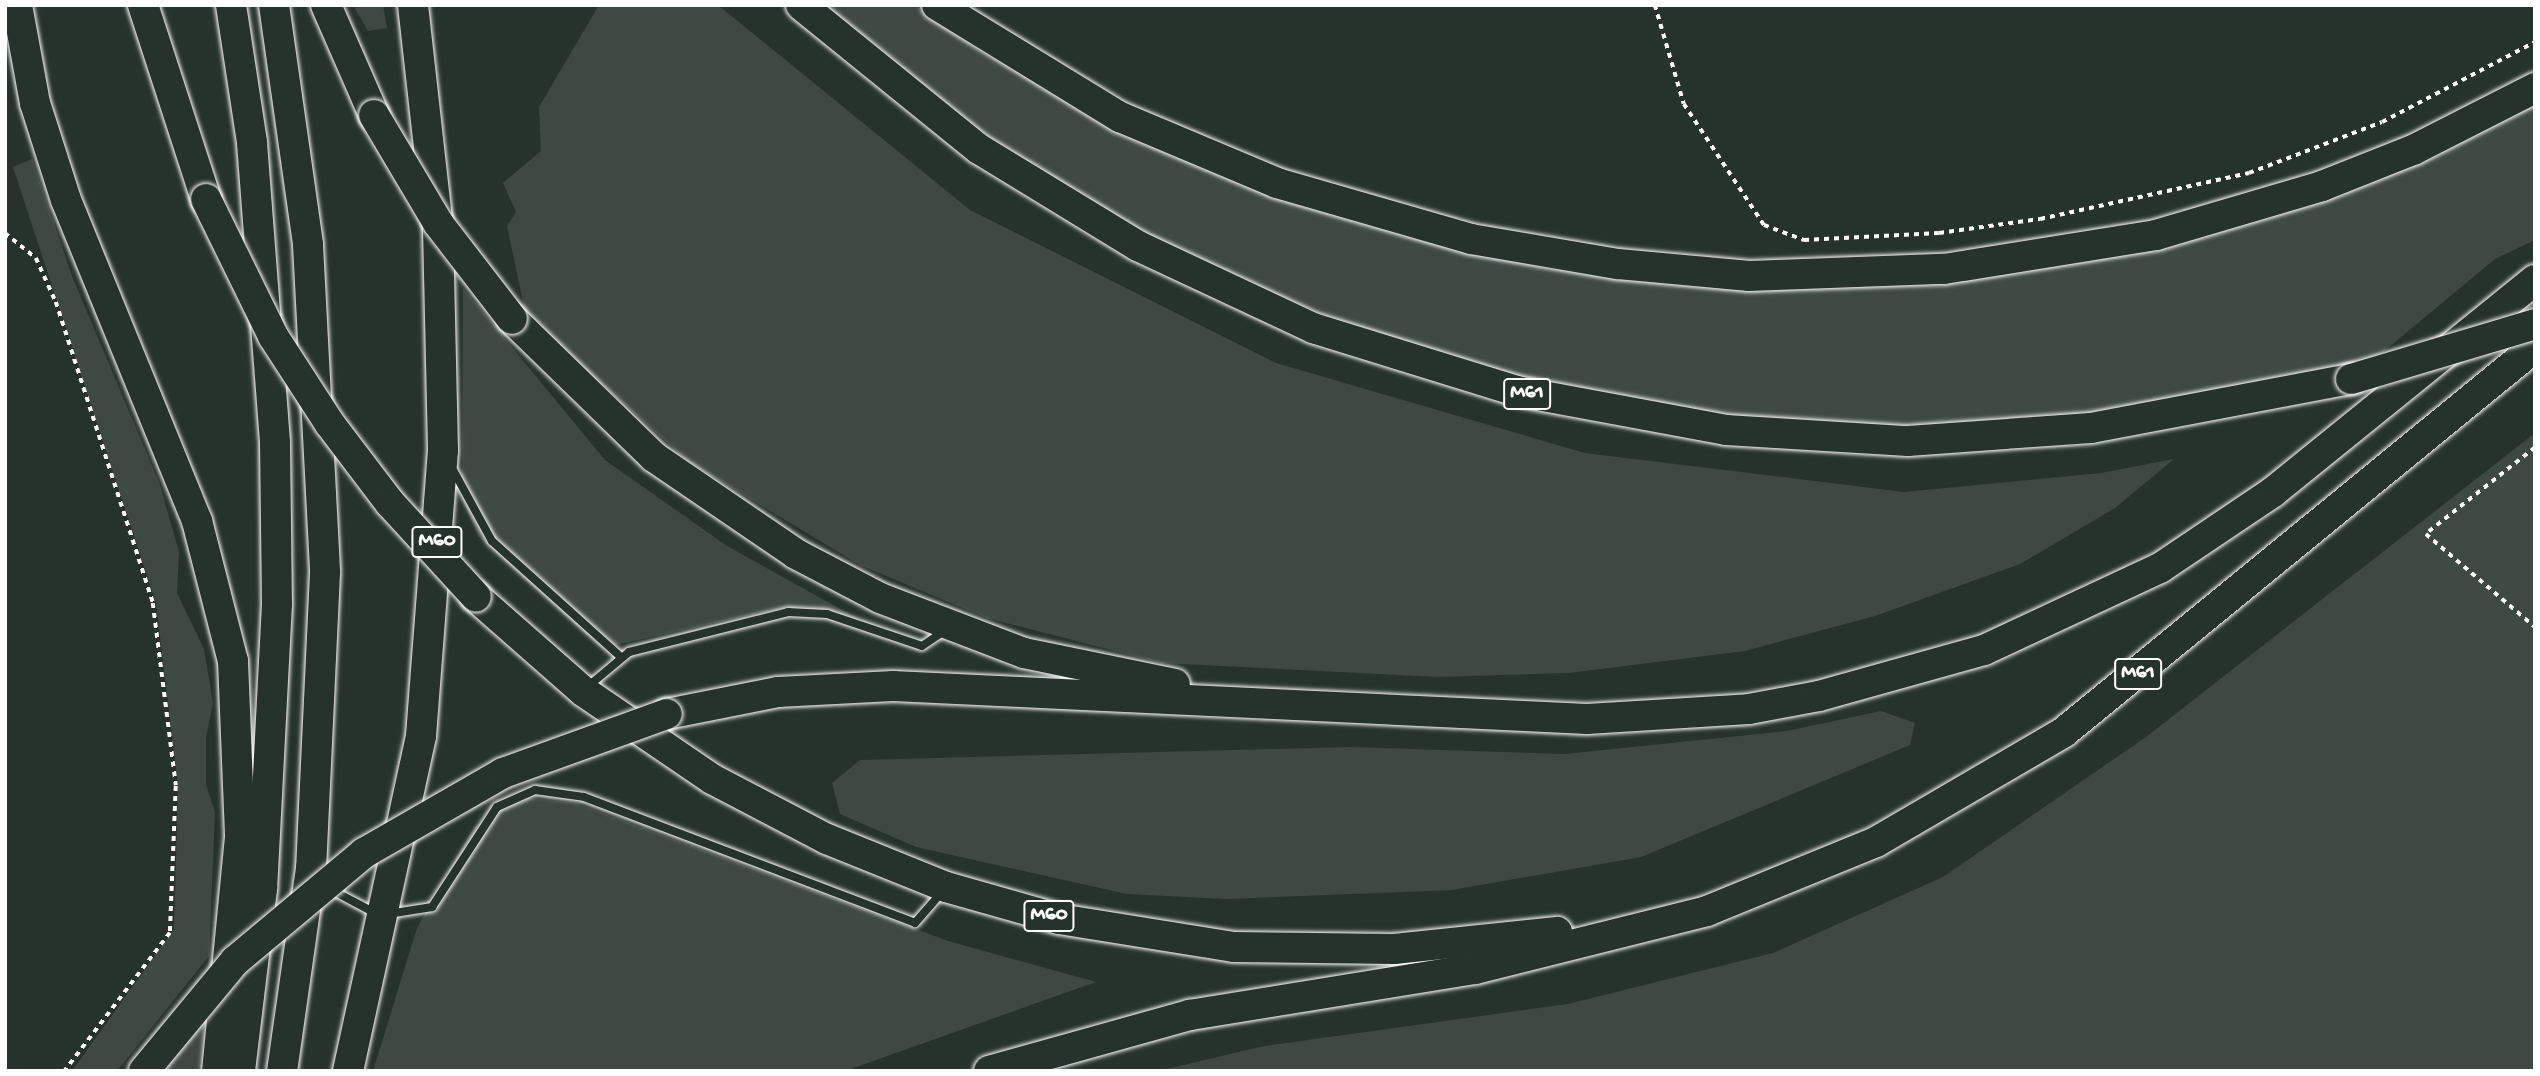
<!DOCTYPE html>
<style>
body{margin:0}
#map{position:relative;width:2540px;height:1076px;overflow:hidden;background:#26332d;font-family:"Gochi Hand",sans-serif}
div>[style]{position:absolute}
[style*='--x']{left:calc(var(--x)*1px);top:calc(var(--y)*1px);width:calc(var(--w)*1px);rotate:calc(var(--a)*1deg)}
.green>*{inset:0;background:#3e4944}
.path>*{height:3.5px;margin-top:-1.75px;transform-origin:0;background:repeating-linear-gradient(90deg,#fff 0 5px,transparent 0 10px)}
.roads{filter:drop-shadow(0 0 2px #fff) drop-shadow(0 0 2px #fff)}
.lane>*{height:8px;margin:-4px;padding:0 4px;transform-origin:4px;border-radius:4px;background:#26332d}
.highway>*{height:30px;margin:-15px;padding:0 15px;transform-origin:15px;border-radius:15px;background:#26332d}
.bridges{filter:drop-shadow(0 0 2px #fff) drop-shadow(0 0 2px #fff)}
.highway-bridge>*{height:30px;margin:-15px;padding:0 15px;transform-origin:15px;border-radius:15px;background:#26332d}
span{translate:-50% -50%;white-space:nowrap;text-align:center;line-height:1.15;-webkit-text-stroke:7px #26332d;paint-order:stroke}
.shield-label span{padding:2px 5px;background:#26332d;border:2px solid;border-radius:5px;-webkit-text-stroke-width:0}
.shield-label{font-size:21px;color:#fff;font-weight:700}
.frame{position:absolute;inset:0;border:7px solid #fff;pointer-events:none}
</style>
<div id="map">
<div class="green">
<div style="clip-path:polygon(353px 5px,383px 5px,387px 28px,368px 31px)"></div>
<div style="clip-path:polygon(599px 5px,718px 5px,970px 210px,1276px 363px,1585px 453px,1904px 492px,2101px 473px,2174px 459px,2115px 508px,2020px 564px,1875px 616px,1745px 651px,1569px 673px,1438px 677px,1162px 663px,987px 618px,860px 565px,689px 462px,526px 316px,507px 226px,516px 212px,503px 183px,541px 151px,539px 107px)"></div>
<div style="clip-path:polygon(823px 5px,914px 5px,979px 51px,1097px 115px,1389px 230px,1547px 269px,1720px 287px,1914px 286px,2136px 253px,2535px 101px,2535px 240px,2495px 259px,2377px 357px,2184px 408px,1896px 428px,1697px 413px,1514px 377px,1361px 330px,1200px 262px,1062px 187px,944px 106px)"></div>
<div style="clip-path:polygon(32px 159px,72px 276px,160px 485px,179px 552px,177px 593px,204px 649px,213px 703px,206px 737px,206px 785px,215px 812px,209px 956px,117px 1071px,72px 1071px,174px 929px,178px 786px,156px 603px,13px 167px)"></div>
<div style="clip-path:polygon(463px 288px,605px 460px,727px 546px,900px 642px,787px 607px,601px 648px,478px 536px,462px 498px)"></div>
<div style="clip-path:polygon(2535px 433px,2535px 1071px,1158px 1071px,1264px 1046px,1568px 1004px,1773px 953px,1943px 877px,2146px 737px)"></div>
<div style="clip-path:polygon(1881px 711px,1915px 723px,1910px 745px,1641px 857px,1452px 890px,1227px 899px,1127px 894px,916px 847px,840px 814px,832px 783px,860px 760px,1351px 747px,1565px 754px,1787px 731px)"></div>
<div style="clip-path:polygon(517px 797px,575px 803px,948px 941px,1096px 982px,845px 1071px,373px 1071px,417px 928px,474px 827px)"></div>
<div style="clip-path:polygon(205px 1020px,198px 1071px,165px 1071px,172px 1061px)"></div>
</div>
<div class="path">
<div style="--x:1655;--y:5;--w:103;--a:73.7"></div>
<div style="--x:1684;--y:104;--w:145;--a:56.5"></div>
<div style="--x:1764;--y:225;--w:43;--a:20.6"></div>
<div style="--x:1804;--y:240;--w:135;--a:-3"></div>
<div style="--x:1939;--y:233;--w:102;--a:-7.9"></div>
<div style="--x:2040;--y:219;--w:214;--a:-12.4"></div>
<div style="--x:2249;--y:173;--w:142;--a:-21"></div>
<div style="--x:2382;--y:122;--w:173;--a:-27.6"></div>
<div style="--x:5;--y:233;--w:40;--a:39"></div>
<div style="--x:36;--y:258;--w:48;--a:65.6"></div>
<div style="--x:56;--y:302;--w:316;--a:72.1"></div>
<div style="--x:153;--y:603;--w:184;--a:82.8"></div>
<div style="--x:176;--y:786;--w:147;--a:92.3"></div>
<div style="--x:170;--y:933;--w:173;--a:127.3"></div>
<div style="--x:2535;--y:448;--w:139;--a:141.7"></div>
<div style="--x:2426;--y:534;--w:143;--a:40.5"></div>
</div>
<div class="roads">
<div class="lane">
<div style="--x:452;--y:468;--w:83;--a:61.3"></div>
<div style="--x:492;--y:541;--w:173;--a:42"></div>
<div style="--x:586;--y:688;--w:56;--a:-39.9"></div>
<div style="--x:629;--y:652;--w:164;--a:-14.1"></div>
<div style="--x:788;--y:612;--w:39;--a:3"></div>
<div style="--x:827;--y:614;--w:100;--a:18.6"></div>
<div style="--x:922;--y:646;--w:30;--a:-34"></div>
<div style="--x:328;--y:888;--w:53;--a:28"></div>
<div style="--x:388;--y:914;--w:45;--a:-9"></div>
<div style="--x:432;--y:907;--w:119;--a:-57"></div>
<div style="--x:497;--y:807;--w:42;--a:-24.1"></div>
<div style="--x:535;--y:790;--w:49;--a:8.1"></div>
<div style="--x:584;--y:797;--w:354;--a:20.8"></div>
<div style="--x:915;--y:923;--w:41;--a:-48.9"></div>
</div>
<div class="highway">
<div style="--x:17;--y:5;--w:100;--a:79.6"></div>
<div style="--x:35;--y:103;--w:102;--a:72.3"></div>
<div style="--x:66;--y:200;--w:347;--a:67.8"></div>
<div style="--x:197;--y:521;--w:145;--a:75.6"></div>
<div style="--x:233;--y:661;--w:176;--a:87.7"></div>
<div style="--x:240;--y:837;--w:235;--a:95.6"></div>
<div style="--x:143;--y:5;--w:204;--a:72"></div>
<div style="--x:231;--y:5;--w:140;--a:81.3"></div>
<div style="--x:252;--y:143;--w:301;--a:85.6"></div>
<div style="--x:275;--y:443;--w:161;--a:89.3"></div>
<div style="--x:277;--y:604;--w:285;--a:93"></div>
<div style="--x:262;--y:889;--w:183;--a:96.9"></div>
<div style="--x:274;--y:5;--w:242;--a:81.9"></div>
<div style="--x:308;--y:245;--w:328;--a:87"></div>
<div style="--x:325;--y:573;--w:295;--a:92.7"></div>
<div style="--x:311;--y:868;--w:205;--a:98.1"></div>
<div style="--x:326;--y:5;--w:120;--a:66.4"></div>
<div style="--x:801;--y:5;--w:229;--a:39"></div>
<div style="--x:979;--y:149;--w:186;--a:31.4"></div>
<div style="--x:1138;--y:246;--w:193;--a:25.1"></div>
<div style="--x:1313;--y:328;--w:213;--a:17.2"></div>
<div style="--x:1516;--y:391;--w:214;--a:10.5"></div>
<div style="--x:1726;--y:430;--w:182;--a:3.5"></div>
<div style="--x:1908;--y:441;--w:183;--a:-4.1"></div>
<div style="--x:2091;--y:428;--w:265;--a:-10.7"></div>
<div style="--x:937;--y:5;--w:215;--a:31.5"></div>
<div style="--x:1120;--y:117;--w:170;--a:22.8"></div>
<div style="--x:1277;--y:183;--w:202;--a:16.1"></div>
<div style="--x:1471;--y:239;--w:149;--a:9.7"></div>
<div style="--x:1618;--y:264;--w:132;--a:5.2"></div>
<div style="--x:1749;--y:276;--w:195;--a:-2.1"></div>
<div style="--x:1944;--y:269;--w:215;--a:-9.1"></div>
<div style="--x:2156;--y:235;--w:173;--a:-16.4"></div>
<div style="--x:2322;--y:186;--w:98;--a:-21.6"></div>
<div style="--x:2413;--y:150;--w:137;--a:-26.9"></div>
<div style="--x:512;--y:319;--w:198;--a:44.2"></div>
<div style="--x:654;--y:457;--w:172;--a:34.3"></div>
<div style="--x:796;--y:554;--w:95;--a:27.6"></div>
<div style="--x:880;--y:598;--w:154;--a:20.9"></div>
<div style="--x:1024;--y:653;--w:154;--a:11.6"></div>
<div style="--x:476;--y:597;--w:142;--a:41.3"></div>
<div style="--x:583;--y:691;--w:156;--a:34.3"></div>
<div style="--x:712;--y:779;--w:130;--a:27.6"></div>
<div style="--x:827;--y:839;--w:128;--a:22"></div>
<div style="--x:946;--y:887;--w:117;--a:15.8"></div>
<div style="--x:1059;--y:919;--w:177;--a:9.1"></div>
<div style="--x:1234;--y:947;--w:160;--a:0.7"></div>
<div style="--x:1394;--y:949;--w:164;--a:-6"></div>
<div style="--x:667;--y:714;--w:113;--a:-11.2"></div>
<div style="--x:778;--y:692;--w:115;--a:-3"></div>
<div style="--x:893;--y:686;--w:695;--a:2.72"></div>
<div style="--x:1587;--y:719;--w:162;--a:-3.5"></div>
<div style="--x:1749;--y:709;--w:71;--a:-10.5"></div>
<div style="--x:1819;--y:696;--w:171;--a:-15.6"></div>
<div style="--x:1984;--y:650;--w:194;--a:-25"></div>
<div style="--x:2160;--y:568;--w:136;--a:-33.9"></div>
<div style="--x:2273;--y:492;--w:337;--a:-39"></div>
<div style="--x:348;--y:1071;--w:343;--a:-77.7"></div>
<div style="--x:421;--y:736;--w:287;--a:-85.6"></div>
<div style="--x:443;--y:450;--w:222;--a:-91.3"></div>
<div style="--x:438;--y:228;--w:224;--a:-96.4"></div>
<div style="--x:989;--y:1071;--w:209;--a:-15.6"></div>
<div style="--x:1190;--y:1015;--w:289;--a:-9.2"></div>
<div style="--x:1475;--y:969;--w:239;--a:-14"></div>
<div style="--x:1707;--y:911;--w:183;--a:-22.2"></div>
<div style="--x:1876;--y:842;--w:218;--a:-30.3"></div>
<div style="--x:2064;--y:732;--w:608;--a:-39.26"></div>
</div>
</div>
<div class="bridges">
<div class="highway-bridge">
<div style="--x:374;--y:115;--w:126;--a:59.3"></div>
<div style="--x:438;--y:223;--w:121;--a:52.4"></div>
<div style="--x:206;--y:199;--w:153;--a:63.9"></div>
<div style="--x:273;--y:336;--w:105;--a:57.1"></div>
<div style="--x:330;--y:424;--w:99;--a:52.8"></div>
<div style="--x:390;--y:503;--w:127;--a:47.5"></div>
<div style="--x:2351;--y:379;--w:192;--a:-16.6"></div>
<div style="--x:144;--y:1071;--w:143;--a:-50.4"></div>
<div style="--x:235;--y:961;--w:168;--a:-39.9"></div>
<div style="--x:364;--y:853;--w:160;--a:-29.9"></div>
<div style="--x:503;--y:773;--w:174;--a:-19.8"></div>
</div>
</div>
<div class="shield-label">
<span style="left:1527px;top:394px">M61</span>
<span style="left:437px;top:542px">M60</span>
<span style="left:2138px;top:674px">M61</span>
<span style="left:1049px;top:916px">M60</span>
</div>
<div class="frame"></div>
</div>
